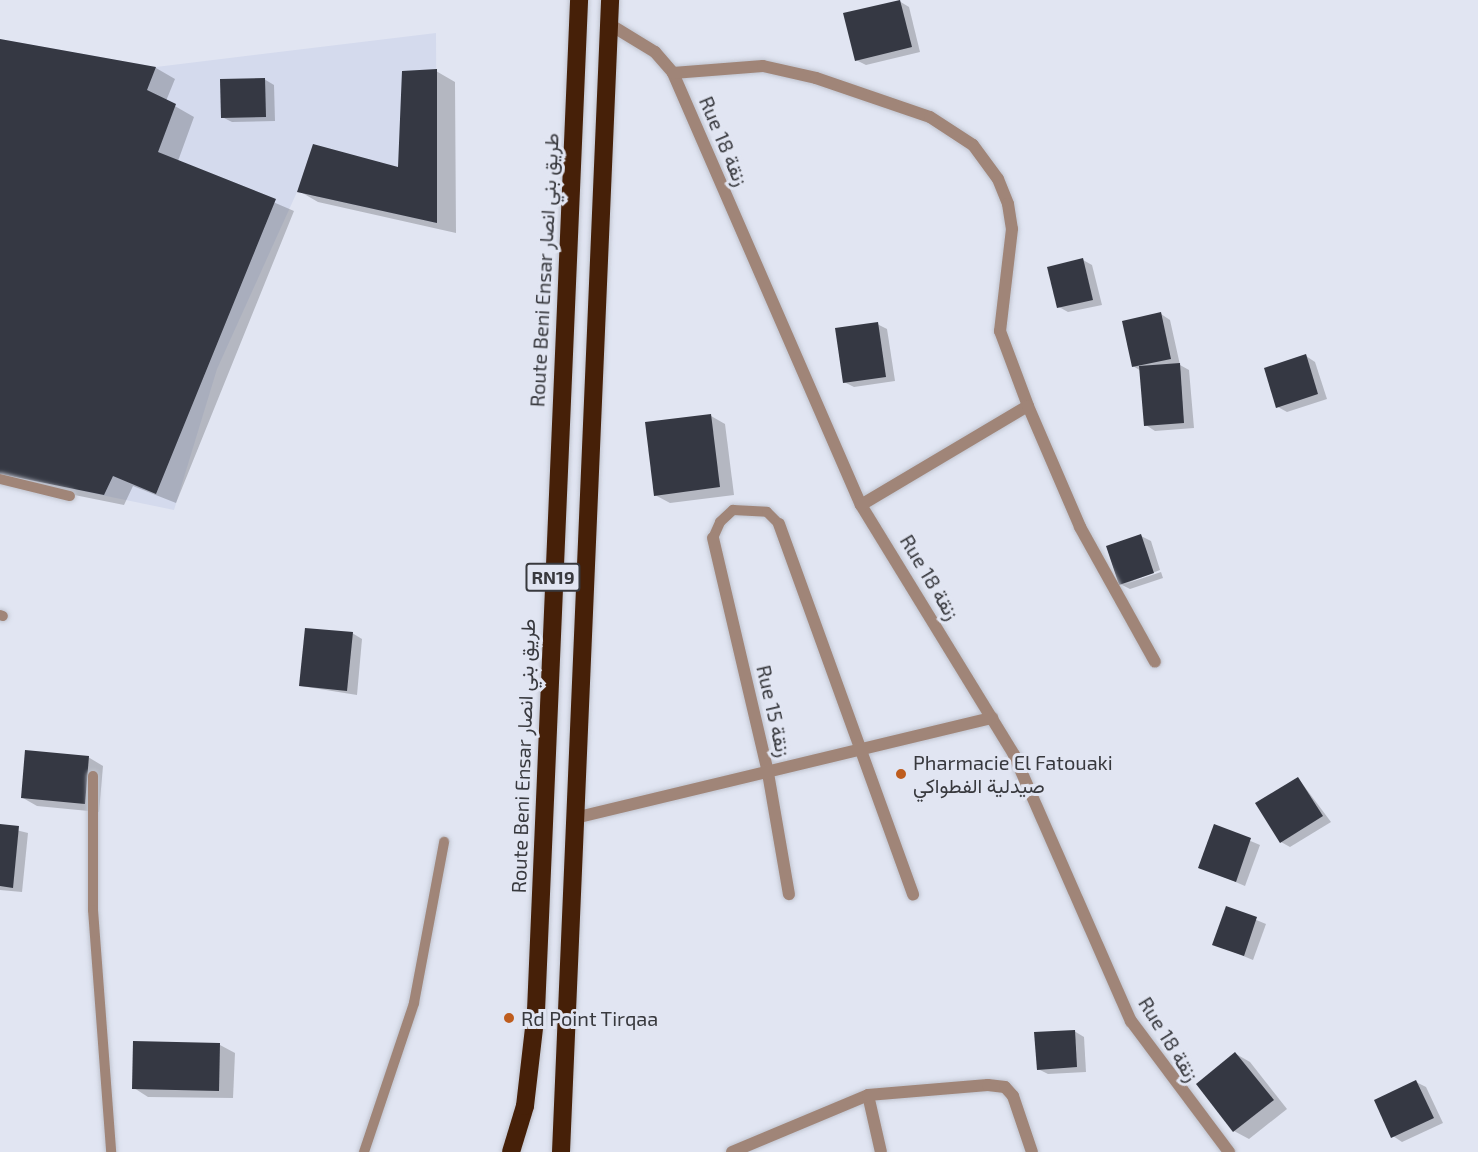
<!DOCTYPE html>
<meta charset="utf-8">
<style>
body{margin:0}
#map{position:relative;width:1478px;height:1152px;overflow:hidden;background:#e1e5f2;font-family:"Exo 2",Vazirmatn,sans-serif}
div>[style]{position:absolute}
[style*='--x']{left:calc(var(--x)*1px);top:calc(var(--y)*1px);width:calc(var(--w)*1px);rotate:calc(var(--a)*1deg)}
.built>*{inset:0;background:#d4daed}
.shadow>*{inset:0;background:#0003}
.building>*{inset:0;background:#353843}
.roads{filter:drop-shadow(0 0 2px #bfc3ce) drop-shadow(0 0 2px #bfc3ce)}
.lane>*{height:10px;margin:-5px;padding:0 5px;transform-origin:5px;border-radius:5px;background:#a08578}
.street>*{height:12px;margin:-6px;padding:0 6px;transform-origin:6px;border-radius:6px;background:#a08578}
.highway>*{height:18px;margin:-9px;padding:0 9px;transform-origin:9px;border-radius:9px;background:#462008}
.dots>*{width:16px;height:16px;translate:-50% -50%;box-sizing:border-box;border:3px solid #e1e5f2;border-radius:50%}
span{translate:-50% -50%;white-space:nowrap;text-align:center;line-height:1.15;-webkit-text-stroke:6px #e1e5f2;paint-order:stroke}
.shield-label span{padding:2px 4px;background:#e1e5f2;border:2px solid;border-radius:4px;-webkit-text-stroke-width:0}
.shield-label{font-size:18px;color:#38393e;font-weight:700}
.street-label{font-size:20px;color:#38393e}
.poi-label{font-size:20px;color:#38393e}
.left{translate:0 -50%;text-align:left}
</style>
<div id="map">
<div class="built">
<div style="clip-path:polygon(436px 33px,437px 223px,297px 192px,217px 369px,174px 510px,0 474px,0 39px,156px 67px)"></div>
</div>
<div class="shadow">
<div style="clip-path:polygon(899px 1px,909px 7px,920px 52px,866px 65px,856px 60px)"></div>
<div style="clip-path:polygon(0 40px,156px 68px,175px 79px,166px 101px,194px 117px,178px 161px,294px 211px,176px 503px,133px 486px,124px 505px,0 480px)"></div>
<div style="clip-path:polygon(436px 71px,455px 82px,456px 233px,318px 202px,299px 191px,399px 169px)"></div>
<div style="clip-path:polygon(264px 79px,274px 85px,275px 121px,232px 122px,222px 117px)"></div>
<div style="clip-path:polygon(1083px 260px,1092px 265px,1102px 305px,1068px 312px,1059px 307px)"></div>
<div style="clip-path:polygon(1161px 314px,1170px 320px,1180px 365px,1189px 370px,1194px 428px,1155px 431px,1146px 425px,1141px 371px,1133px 366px)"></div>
<div style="clip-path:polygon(877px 324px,887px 329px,895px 381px,854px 387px,844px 382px)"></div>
<div style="clip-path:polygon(1306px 356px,1315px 362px,1327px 399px,1287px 412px,1278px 407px)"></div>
<div style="clip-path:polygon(711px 416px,725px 424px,734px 495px,670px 503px,655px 495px)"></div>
<div style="clip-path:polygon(1141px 536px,1151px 541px,1160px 570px,1125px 584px,1161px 572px,1163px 578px,1130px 589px,1120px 584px)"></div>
<div style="clip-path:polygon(352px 633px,362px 639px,357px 695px,301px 686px)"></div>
<div style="clip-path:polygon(88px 757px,103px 766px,99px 812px,37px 806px,23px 798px)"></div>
<div style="clip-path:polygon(1298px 778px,1331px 822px,1290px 847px,1281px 842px)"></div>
<div style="clip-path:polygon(0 826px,28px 833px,22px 892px,0 890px)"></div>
<div style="clip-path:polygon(1215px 826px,1260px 845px,1245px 886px,1200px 867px)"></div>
<div style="clip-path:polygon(1227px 908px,1266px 924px,1253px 960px,1214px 944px)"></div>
<div style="clip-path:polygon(1074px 1031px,1084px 1037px,1086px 1072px,1048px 1074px,1038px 1069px)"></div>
<div style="clip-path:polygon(134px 1043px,220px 1045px,235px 1053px,233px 1098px,148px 1097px,134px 1088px)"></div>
<div style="clip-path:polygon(1236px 1054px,1250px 1062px,1287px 1109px,1249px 1139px,1234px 1131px)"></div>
<div style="clip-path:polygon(1416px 1082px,1426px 1087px,1443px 1123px,1402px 1142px,1393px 1136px)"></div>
</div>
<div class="building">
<div style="clip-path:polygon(900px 0,912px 47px,855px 61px,843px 13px)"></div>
<div style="clip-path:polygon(0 39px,156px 67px,147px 90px,176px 104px,158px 152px,276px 199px,156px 494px,113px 476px,104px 495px,0 474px)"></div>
<div style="clip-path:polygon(437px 69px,437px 223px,297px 192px,313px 144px,398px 167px,402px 71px)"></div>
<div style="clip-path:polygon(265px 78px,266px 117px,221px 118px,220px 79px)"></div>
<div style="clip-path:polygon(1083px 258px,1093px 300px,1057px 308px,1047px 267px)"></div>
<div style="clip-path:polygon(1161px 312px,1171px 359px,1132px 367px,1122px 321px)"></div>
<div style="clip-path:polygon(878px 322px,886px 377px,843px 383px,835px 328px)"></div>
<div style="clip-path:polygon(1306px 354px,1318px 394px,1276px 408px,1264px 368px)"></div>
<div style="clip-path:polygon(1180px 363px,1184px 423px,1144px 426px,1139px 366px)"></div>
<div style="clip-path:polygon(711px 414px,720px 487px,654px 496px,645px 422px)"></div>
<div style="clip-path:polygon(1141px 534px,1154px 573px,1119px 585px,1106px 546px)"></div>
<div style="clip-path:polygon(305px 628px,353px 632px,347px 691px,299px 686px)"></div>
<div style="clip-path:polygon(25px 750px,89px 756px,85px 804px,21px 798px)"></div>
<div style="clip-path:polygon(1298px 777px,1323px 816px,1280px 843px,1255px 803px)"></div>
<div style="clip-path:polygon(0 824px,19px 826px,13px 888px,0 886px)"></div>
<div style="clip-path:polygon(1214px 824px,1251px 838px,1236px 882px,1198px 868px)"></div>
<div style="clip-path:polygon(1226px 906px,1257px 917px,1244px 956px,1212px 945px)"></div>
<div style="clip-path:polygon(1075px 1030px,1077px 1067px,1037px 1070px,1034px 1032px)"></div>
<div style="clip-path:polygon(133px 1041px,220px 1043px,219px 1091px,132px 1089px)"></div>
<div style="clip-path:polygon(1235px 1052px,1274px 1100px,1233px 1132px,1196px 1084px)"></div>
<div style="clip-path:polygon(1416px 1080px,1434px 1118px,1391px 1138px,1374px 1100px)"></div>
</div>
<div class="roads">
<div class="lane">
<div style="--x:0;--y:479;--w:72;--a:13.7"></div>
<div style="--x:713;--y:538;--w:17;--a:-66"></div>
<div style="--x:720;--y:522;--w:18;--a:-43"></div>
<div style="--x:733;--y:510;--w:34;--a:3"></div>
<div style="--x:767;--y:512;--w:17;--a:45"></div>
<div style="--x:0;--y:615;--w:3;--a:18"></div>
<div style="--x:93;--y:776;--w:134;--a:90"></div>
<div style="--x:93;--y:910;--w:243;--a:85.7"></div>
<div style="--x:364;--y:1152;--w:157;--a:-71.4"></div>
<div style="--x:414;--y:1003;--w:164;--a:-79.4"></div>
</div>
<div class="street">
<div style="--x:609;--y:24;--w:54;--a:31.3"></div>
<div style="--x:655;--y:52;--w:28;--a:49"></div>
<div style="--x:673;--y:73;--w:471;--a:66.5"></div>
<div style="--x:861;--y:505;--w:293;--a:58.5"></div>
<div style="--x:1014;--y:755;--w:291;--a:66.3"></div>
<div style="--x:1131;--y:1021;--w:164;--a:53.2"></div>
<div style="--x:673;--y:73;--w:90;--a:-4.4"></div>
<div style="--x:763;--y:66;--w:54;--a:12.8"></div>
<div style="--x:816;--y:78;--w:120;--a:18.9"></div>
<div style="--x:930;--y:117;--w:51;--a:33.1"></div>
<div style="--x:973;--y:145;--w:42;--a:53.7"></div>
<div style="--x:998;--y:179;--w:27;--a:68"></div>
<div style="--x:1008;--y:204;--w:25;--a:81"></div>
<div style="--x:1012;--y:229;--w:103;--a:96.7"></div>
<div style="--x:1000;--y:331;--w:80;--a:69.5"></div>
<div style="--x:861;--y:505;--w:194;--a:-30.7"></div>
<div style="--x:1028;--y:406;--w:132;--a:66.7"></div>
<div style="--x:1080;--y:527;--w:154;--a:60.9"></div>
<div style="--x:779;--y:524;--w:394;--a:70.1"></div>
<div style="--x:713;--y:538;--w:241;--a:76.8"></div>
<div style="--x:768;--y:773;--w:123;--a:80.2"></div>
<div style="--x:579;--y:817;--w:425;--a:-13.5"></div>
<div style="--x:868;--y:1095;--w:58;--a:77.2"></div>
<div style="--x:732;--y:1152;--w:147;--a:-22.7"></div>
<div style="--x:868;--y:1095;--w:120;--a:-4.8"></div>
<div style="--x:988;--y:1085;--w:17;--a:7"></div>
<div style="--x:1005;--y:1087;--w:12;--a:48"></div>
<div style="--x:1013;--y:1096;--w:59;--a:71.3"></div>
</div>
<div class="highway">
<div style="--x:511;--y:1152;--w:48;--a:-73.1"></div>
<div style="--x:525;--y:1106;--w:96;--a:-83.4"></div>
<div style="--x:536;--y:1011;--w:1012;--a:-87.56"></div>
<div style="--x:561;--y:1152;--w:1153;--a:-87.56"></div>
</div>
</div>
<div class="dots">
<div style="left:901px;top:774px;background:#be5c1d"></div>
<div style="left:509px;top:1018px;background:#be5c1d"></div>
</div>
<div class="shield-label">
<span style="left:553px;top:577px">RN19</span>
</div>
<div class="street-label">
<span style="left:724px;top:141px;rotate:67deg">Rue 18 زنقة</span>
<span style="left:544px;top:270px;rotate:-87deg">Route Beni Ensar طريق بني انصار</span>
<span style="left:930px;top:577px;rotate:59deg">Rue 18 زنقة</span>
<span style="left:774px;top:711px;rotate:77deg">Rue 15 زنقة</span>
<span style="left:523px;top:756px;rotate:-88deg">Route Beni Ensar طريق بني انصار</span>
<span style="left:1169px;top:1039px;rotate:58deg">Rue 18 زنقة</span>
</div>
<div class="poi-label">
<span class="left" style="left:913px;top:774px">Pharmacie El Fatouaki<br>صيدلية الفطواكي</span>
<span class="left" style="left:521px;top:1018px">Rd Point Tirqaa</span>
</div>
</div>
